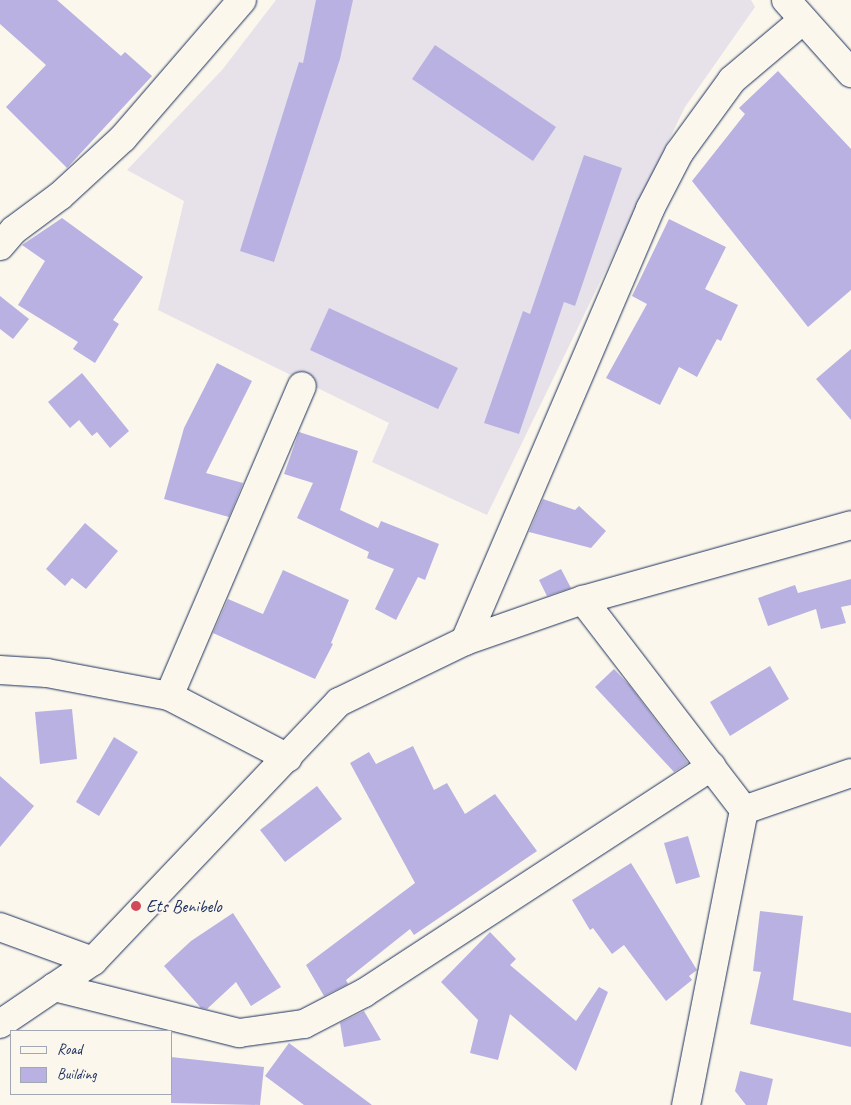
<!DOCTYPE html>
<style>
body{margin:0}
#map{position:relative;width:851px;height:1105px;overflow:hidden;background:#fbf7ec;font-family:Caveat,sans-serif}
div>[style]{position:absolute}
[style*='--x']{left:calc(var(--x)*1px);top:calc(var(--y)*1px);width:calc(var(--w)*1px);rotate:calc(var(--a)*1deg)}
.built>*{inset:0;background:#e7e2e9}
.building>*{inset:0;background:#b9b1e2}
.roads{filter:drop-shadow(0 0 1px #1b2f5e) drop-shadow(0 0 1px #1b2f5e)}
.street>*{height:28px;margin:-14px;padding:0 14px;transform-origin:14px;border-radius:14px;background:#fbf7ec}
.secondary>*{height:28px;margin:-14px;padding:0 14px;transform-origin:14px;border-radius:14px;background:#fbf7ec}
.dots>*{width:14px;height:14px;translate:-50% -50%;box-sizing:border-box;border:2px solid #fbf7ec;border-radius:50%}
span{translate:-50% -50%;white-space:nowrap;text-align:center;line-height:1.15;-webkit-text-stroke:4.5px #fbf7ec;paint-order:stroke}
.poi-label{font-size:18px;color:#1b2f5e}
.left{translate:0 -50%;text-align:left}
.legend{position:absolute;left:10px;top:1030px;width:162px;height:65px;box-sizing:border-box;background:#fbf7ec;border:1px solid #a1a7b3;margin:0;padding:6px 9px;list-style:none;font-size:15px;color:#1b2f5e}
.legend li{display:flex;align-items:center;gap:10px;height:25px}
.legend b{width:25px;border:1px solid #a1a7b3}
</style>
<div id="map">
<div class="built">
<div style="clip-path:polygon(276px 0,751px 0,755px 7px,685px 107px,487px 515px,372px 462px,389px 423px,158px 310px,184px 201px,127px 170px,222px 70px)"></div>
</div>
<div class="building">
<div style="clip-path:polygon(0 0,57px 0,121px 56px,125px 52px,152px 76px,67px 168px,6px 107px,46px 65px,0 24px)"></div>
<div style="clip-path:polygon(316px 0,353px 0,340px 59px,274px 262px,240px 251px,299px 62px,303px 63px)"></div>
<div style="clip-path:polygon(435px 45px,556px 127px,533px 161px,412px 79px)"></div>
<div style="clip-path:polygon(778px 71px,851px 149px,851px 290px,808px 327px,692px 181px,745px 114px,739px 108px)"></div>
<div style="clip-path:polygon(584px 155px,622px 168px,575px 306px,564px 302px,519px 434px,484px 423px,523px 311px,530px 314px)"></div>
<div style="clip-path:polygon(62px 218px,143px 277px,113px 320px,119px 324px,95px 363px,73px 349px,78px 342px,18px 305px,45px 261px,22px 245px)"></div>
<div style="clip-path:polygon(669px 219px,726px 247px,705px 289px,738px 305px,721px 341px,717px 339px,697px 377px,679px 367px,660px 405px,606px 378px,647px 304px,632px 296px)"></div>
<div style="clip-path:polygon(0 296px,29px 319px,13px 339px,0 329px)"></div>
<div style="clip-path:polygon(329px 308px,458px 368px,438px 409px,310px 350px)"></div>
<div style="clip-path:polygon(851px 349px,851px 420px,816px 379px)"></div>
<div style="clip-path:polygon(217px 363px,252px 381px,206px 473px,243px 483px,229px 517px,164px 499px,184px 428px)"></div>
<div style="clip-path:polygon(82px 373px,129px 431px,110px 448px,97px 432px,92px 436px,79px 420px,70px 428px,48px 402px)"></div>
<div style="clip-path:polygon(299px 432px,358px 451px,340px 510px,378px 528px,381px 521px,439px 544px,425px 580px,418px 577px,396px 620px,375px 609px,394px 569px,367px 558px,369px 552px,297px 518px,313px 483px,284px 474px)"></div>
<div style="clip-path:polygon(543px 499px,575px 510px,579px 506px,606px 531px,591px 548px,529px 532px)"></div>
<div style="clip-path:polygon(85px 523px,118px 551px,86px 589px,72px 578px,65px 586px,46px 569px)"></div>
<div style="clip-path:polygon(561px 569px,571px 588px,547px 596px,539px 580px)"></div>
<div style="clip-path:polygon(283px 570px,349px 600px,331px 643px,333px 644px,315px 679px,213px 633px,228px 599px,263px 614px)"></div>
<div style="clip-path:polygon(851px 579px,851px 605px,841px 607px,846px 623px,821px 629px,816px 609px,768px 626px,758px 598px,795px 585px,798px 593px)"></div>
<div style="clip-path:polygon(770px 666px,789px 699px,730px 736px,710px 702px)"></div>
<div style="clip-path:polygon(614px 669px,629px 685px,688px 763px,674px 772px,595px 687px)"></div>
<div style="clip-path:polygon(72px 709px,77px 759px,40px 764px,35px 712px)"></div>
<div style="clip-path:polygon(114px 737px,138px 752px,99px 816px,76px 802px)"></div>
<div style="clip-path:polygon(413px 746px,434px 790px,447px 783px,465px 814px,495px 794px,537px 851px,414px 935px,410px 929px,346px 980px,348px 984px,324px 996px,306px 965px,415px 883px,350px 763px,369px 752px,376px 764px)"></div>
<div style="clip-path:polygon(0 776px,34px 806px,0 847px)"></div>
<div style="clip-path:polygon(317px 786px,342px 819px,285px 862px,260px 830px)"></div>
<div style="clip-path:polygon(688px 836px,700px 877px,676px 884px,664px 843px)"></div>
<div style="clip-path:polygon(631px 863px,697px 970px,689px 976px,692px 980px,666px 1001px,624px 945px,612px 954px,593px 928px,590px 930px,572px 900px)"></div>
<div style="clip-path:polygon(760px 911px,803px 916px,793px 1000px,851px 1013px,851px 1047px,750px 1024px,761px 972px,753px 971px)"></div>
<div style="clip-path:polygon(233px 913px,281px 987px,251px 1006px,236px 982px,207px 1009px,201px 1008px,164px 966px,191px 941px)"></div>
<div style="clip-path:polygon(490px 932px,516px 959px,510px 965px,576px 1021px,599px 987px,608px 992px,576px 1071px,510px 1014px,498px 1060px,470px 1053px,478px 1020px,441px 982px)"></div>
<div style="clip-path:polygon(364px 1011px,381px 1040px,344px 1047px,340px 1023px)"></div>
<div style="clip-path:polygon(289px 1043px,372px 1105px,304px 1105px,265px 1076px)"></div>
<div style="clip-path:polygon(171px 1057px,264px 1067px,260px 1105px,171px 1103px)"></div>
<div style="clip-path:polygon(740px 1071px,773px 1079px,767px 1105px,746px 1105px,735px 1091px)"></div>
</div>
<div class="roads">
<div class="street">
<div style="--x:0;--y:246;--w:21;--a:-49"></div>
<div style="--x:14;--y:230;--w:57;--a:-36.5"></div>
<div style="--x:60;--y:196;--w:86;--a:-42.6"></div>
<div style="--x:123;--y:138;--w:182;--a:-49.2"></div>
<div style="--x:583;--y:600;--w:265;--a:52.5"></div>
<div style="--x:744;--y:810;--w:301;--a:101.1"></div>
<div style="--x:465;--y:641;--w:470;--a:-66.8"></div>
<div style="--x:650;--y:209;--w:63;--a:-62.6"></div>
<div style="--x:679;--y:153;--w:90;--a:-54"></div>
<div style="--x:732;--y:80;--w:93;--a:-40.2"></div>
<div style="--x:169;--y:696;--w:337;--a:-66.8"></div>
<div style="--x:744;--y:810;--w:113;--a:-19.1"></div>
<div style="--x:0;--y:927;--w:99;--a:20.1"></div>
<div style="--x:54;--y:987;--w:191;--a:14"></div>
<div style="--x:239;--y:1033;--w:66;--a:-7.9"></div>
<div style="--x:304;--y:1024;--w:68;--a:-27.3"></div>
<div style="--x:364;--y:993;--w:415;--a:-33.1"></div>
</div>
<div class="secondary">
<div style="--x:786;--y:0;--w:98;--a:48.3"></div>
<div style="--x:0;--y:670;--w:47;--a:3.7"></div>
<div style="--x:47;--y:673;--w:124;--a:10.7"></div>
<div style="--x:169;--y:696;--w:134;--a:27.5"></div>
<div style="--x:0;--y:1024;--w:112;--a:-34.1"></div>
<div style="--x:93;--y:961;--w:357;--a:-46.5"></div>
<div style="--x:339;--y:702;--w:140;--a:-25.8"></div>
<div style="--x:465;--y:641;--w:125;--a:-19.2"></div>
<div style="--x:583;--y:600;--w:278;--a:-15.6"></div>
</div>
</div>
<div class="dots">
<div style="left:136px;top:906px;background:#d1495b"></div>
</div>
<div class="poi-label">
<span class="left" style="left:146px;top:906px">Ets Benibelo</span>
</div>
<ul class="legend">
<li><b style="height:6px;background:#fbf7ec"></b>Road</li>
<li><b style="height:14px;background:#b9b1e2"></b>Building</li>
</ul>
</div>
